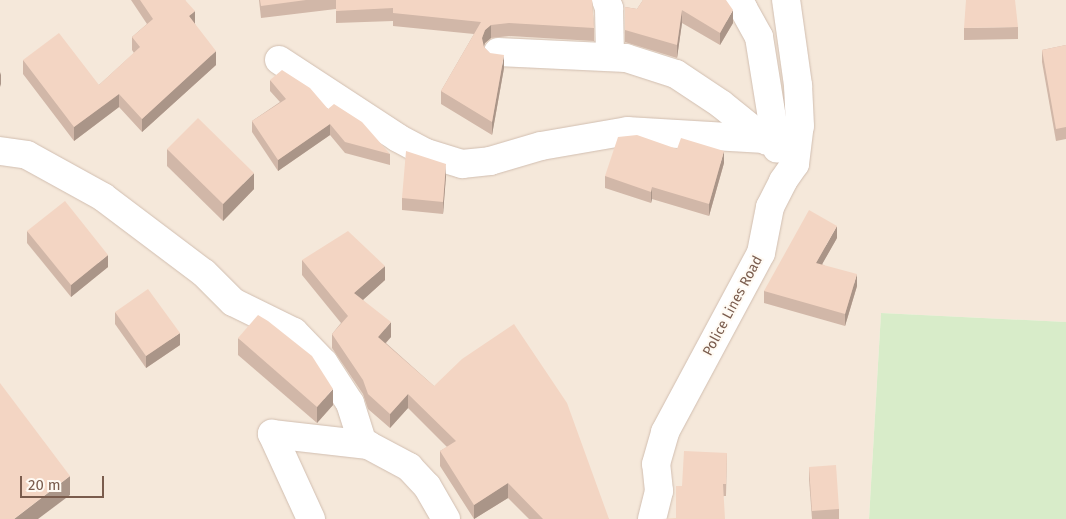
<!DOCTYPE html>
<style>
body{margin:0}
#map{position:relative;width:1066px;height:519px;overflow:hidden;background:#fdf6ec;font-family:"Fira Sans",sans-serif}
div>[style]{position:absolute}
[style*='--x']{left:calc(var(--x)*1px);top:calc(var(--y)*1px);width:calc(var(--w)*1px);rotate:calc(var(--a)*1deg)}
.residential>*{inset:0;background:#f5e8da}
.green>*{inset:0;background:#d8ecc9}
.roads{filter:drop-shadow(0 0 1px #d1beb0) drop-shadow(0 0 1px #d1beb0)}
.minor>*{height:28px;margin:-14px;padding:0 14px;transform-origin:14px;border-radius:14px;background:#fff}
.wall>*{inset:0;background:#d1b7a8}
.shaded-wall>*{inset:0;background:#aa9588}
.building>*{inset:0;background:#f3d5c3}
span{translate:-50% -50%;white-space:nowrap;text-align:center;line-height:1.15;-webkit-text-stroke:4px #fffaf3;paint-order:stroke}
.street-label{font-size:14px;color:#7a5c4d}
.scale{position:absolute;left:20px;top:476px;width:84px;height:22px;box-sizing:border-box;border:2px solid #7a5c4d;border-top:0;padding-left:6px;font-size:15px;line-height:18px;white-space:nowrap;color:#7a5c4d;-webkit-text-stroke:4px #fffaf3;paint-order:stroke}
</style>
<div id="map">
<div class="residential">
<div style="clip-path:polygon(0 0,1066px 0,1066px 322px,881px 313px,869px 519px,0 519px)"></div>
</div>
<div class="green">
<div style="clip-path:polygon(881px 313px,1066px 322px,1066px 519px,869px 519px)"></div>
</div>
<div class="roads">
<div class="minor">
<div style="--x:606;--y:0;--w:9;--a:69"></div>
<div style="--x:609;--y:8;--w:49;--a:88.8"></div>
<div style="--x:736;--y:0;--w:11;--a:49"></div>
<div style="--x:743;--y:8;--w:33;--a:61"></div>
<div style="--x:759;--y:37;--w:113;--a:80.9"></div>
<div style="--x:498;--y:52;--w:128;--a:2.7"></div>
<div style="--x:626;--y:58;--w:52;--a:17.7"></div>
<div style="--x:676;--y:74;--w:54;--a:33.7"></div>
<div style="--x:721;--y:104;--w:59;--a:38.8"></div>
<div style="--x:279;--y:60;--w:142;--a:33.2"></div>
<div style="--x:398;--y:138;--w:32;--a:28"></div>
<div style="--x:426;--y:153;--w:38;--a:17"></div>
<div style="--x:462;--y:164;--w:28;--a:-6"></div>
<div style="--x:490;--y:161;--w:53;--a:-16.4"></div>
<div style="--x:541;--y:146;--w:88;--a:-9.8"></div>
<div style="--x:628;--y:131;--w:136;--a:3.4"></div>
<div style="--x:0;--y:151;--w:27;--a:8"></div>
<div style="--x:27;--y:155;--w:87;--a:28.9"></div>
<div style="--x:103;--y:197;--w:126;--a:37"></div>
<div style="--x:204;--y:273;--w:41;--a:45"></div>
<div style="--x:233;--y:302;--w:68;--a:26.2"></div>
<div style="--x:294;--y:332;--w:43;--a:45.9"></div>
<div style="--x:324;--y:363;--w:48;--a:57"></div>
<div style="--x:350;--y:403;--w:43;--a:72.4"></div>
<div style="--x:311;--y:519;--w:94;--a:-114.6"></div>
<div style="--x:272;--y:434;--w:97;--a:6.5"></div>
<div style="--x:368;--y:445;--w:47;--a:28.2"></div>
<div style="--x:409;--y:467;--w:26;--a:47"></div>
<div style="--x:427;--y:486;--w:38;--a:60"></div>
<div style="--x:652;--y:519;--w:29;--a:-76"></div>
<div style="--x:659;--y:491;--w:27;--a:-96"></div>
<div style="--x:656;--y:464;--w:33;--a:-74"></div>
<div style="--x:665;--y:432;--w:203;--a:-61.8"></div>
<div style="--x:761;--y:253;--w:47;--a:-78.9"></div>
<div style="--x:770;--y:207;--w:29;--a:-63"></div>
<div style="--x:783;--y:181;--w:21;--a:-55"></div>
<div style="--x:795;--y:164;--w:38;--a:-83"></div>
<div style="--x:800;--y:126;--w:41;--a:-92.8"></div>
<div style="--x:798;--y:85;--w:86;--a:-98"></div>
</div>
</div>
<div class="wall">
<div style="clip-path:polygon(131px 0,185px 0,195px 24px,216px 65px,142px 132px,119px 107px,74px 141px,23px 74px,23px 60px,99px 85px,134px 53px,132px 50px,132px 37px,147px 24px)"></div>
<div style="clip-path:polygon(259px 0,592px 0,594px 28px,594px 41px,509px 36px,491px 38px,485px 43px,484px 47px,504px 68px,492px 135px,441px 104px,441px 91px,474px 34px,393px 26px,393px 21px,336px 23px,336px 9px,261px 18px)"></div>
<div style="clip-path:polygon(643px 0,733px 23px,720px 45px,682px 23px,677px 58px,625px 42px,625px 7px,637px 9px)"></div>
<div style="clip-path:polygon(1018px 27px,1018px 39px,964px 40px,964px 28px)"></div>
<div style="clip-path:polygon(1066px 45px,1066px 139px,1056px 141px,1042px 62px,1042px 50px)"></div>
<div style="clip-path:polygon(270px 80px,328px 109px,390px 154px,390px 165px,345px 153px,330px 135px,278px 171px,252px 132px,252px 121px,280px 102px,270px 91px)"></div>
<div style="clip-path:polygon(167px 149px,254px 189px,223px 221px,167px 166px)"></div>
<div style="clip-path:polygon(724px 163px,709px 216px,652px 199px,651px 203px,605px 188px,605px 176px)"></div>
<div style="clip-path:polygon(446px 176px,443px 214px,402px 210px,402px 198px)"></div>
<div style="clip-path:polygon(27px 231px,108px 267px,71px 297px,27px 243px)"></div>
<div style="clip-path:polygon(837px 238px,822px 264px,857px 286px,845px 326px,764px 303px,764px 291px)"></div>
<div style="clip-path:polygon(302px 260px,385px 280px,363px 300px,391px 337px,386px 343px,434px 386px,609px 519px,529px 519px,508px 498px,474px 519px,440px 466px,440px 451px,447px 447px,408px 408px,390px 428px,368px 409px,363px 394px,332px 348px,332px 334px,341px 323px,302px 275px)"></div>
<div style="clip-path:polygon(115px 312px,180px 345px,146px 368px,115px 324px)"></div>
<div style="clip-path:polygon(238px 338px,333px 405px,317px 423px,238px 355px)"></div>
<div style="clip-path:polygon(727px 453px,726px 496px,724px 496px,676px 518px,682px 486px)"></div>
<div style="clip-path:polygon(809px 467px,839px 509px,839px 519px,812px 519px,809px 479px)"></div>
</div>
<div class="shaded-wall">
<div style="clip-path:polygon(682px 10px,682px 23px,677px 58px,677px 45px)"></div>
<div style="clip-path:polygon(733px 10px,733px 23px,720px 45px,720px 33px)"></div>
<div style="clip-path:polygon(195px 11px,195px 25px,189px 16px)"></div>
<div style="clip-path:polygon(491px 25px,491px 38px,485px 43px,482px 51px,482px 38px,485px 30px)"></div>
<div style="clip-path:polygon(216px 51px,216px 65px,142px 132px,142px 119px)"></div>
<div style="clip-path:polygon(504px 55px,504px 68px,492px 135px,492px 122px)"></div>
<div style="clip-path:polygon(1px 72px,1px 84px,0 87px,0 75px)"></div>
<div style="clip-path:polygon(119px 94px,119px 107px,74px 141px,74px 127px)"></div>
<div style="clip-path:polygon(330px 124px,330px 135px,278px 171px,278px 160px)"></div>
<div style="clip-path:polygon(724px 151px,724px 163px,709px 216px,709px 204px)"></div>
<div style="clip-path:polygon(446px 164px,446px 176px,443px 214px,443px 202px)"></div>
<div style="clip-path:polygon(254px 173px,254px 189px,223px 221px,223px 204px)"></div>
<div style="clip-path:polygon(652px 187px,652px 199px,651px 203px,651px 192px)"></div>
<div style="clip-path:polygon(837px 226px,837px 238px,816px 275px,816px 263px)"></div>
<div style="clip-path:polygon(108px 255px,108px 267px,71px 297px,71px 285px)"></div>
<div style="clip-path:polygon(385px 266px,385px 280px,354px 308px,354px 293px)"></div>
<div style="clip-path:polygon(857px 274px,857px 286px,845px 326px,845px 314px)"></div>
<div style="clip-path:polygon(391px 322px,391px 337px,378px 351px,378px 337px)"></div>
<div style="clip-path:polygon(180px 333px,180px 345px,146px 368px,146px 356px)"></div>
<div style="clip-path:polygon(333px 389px,333px 405px,317px 423px,317px 407px)"></div>
<div style="clip-path:polygon(408px 394px,408px 408px,390px 428px,390px 414px)"></div>
<div style="clip-path:polygon(70px 476px,70px 495px,38px 519px,14px 519px)"></div>
<div style="clip-path:polygon(508px 483px,508px 498px,474px 519px,474px 505px)"></div>
</div>
<div class="building">
<div style="clip-path:polygon(140px 0,185px 0,195px 11px,189px 16px,216px 51px,142px 119px,119px 94px,74px 127px,23px 60px,59px 33px,99px 85px,140px 47px,132px 37px,153px 19px)"></div>
<div style="clip-path:polygon(260px 0,306px 0,261px 6px)"></div>
<div style="clip-path:polygon(336px 0,592px 0,594px 28px,509px 23px,491px 25px,485px 30px,482px 38px,484px 47px,490px 53px,504px 55px,492px 122px,441px 91px,481px 22px,393px 13px,393px 8px,336px 11px)"></div>
<div style="clip-path:polygon(643px 0,726px 0,733px 10px,720px 33px,682px 10px,677px 45px,625px 30px,625px 7px,637px 9px)"></div>
<div style="clip-path:polygon(966px 0,1015px 0,1018px 27px,964px 28px)"></div>
<div style="clip-path:polygon(1066px 45px,1066px 127px,1056px 129px,1042px 50px)"></div>
<div style="clip-path:polygon(282px 70px,310px 88px,328px 109px,334px 104px,362px 122px,390px 154px,345px 142px,330px 124px,278px 160px,252px 121px,286px 99px,270px 80px)"></div>
<div style="clip-path:polygon(198px 118px,254px 173px,223px 204px,167px 149px)"></div>
<div style="clip-path:polygon(637px 135px,677px 149px,681px 138px,724px 151px,709px 204px,652px 187px,651px 192px,605px 176px,618px 137px)"></div>
<div style="clip-path:polygon(406px 151px,446px 164px,443px 202px,402px 198px)"></div>
<div style="clip-path:polygon(65px 201px,108px 255px,71px 285px,27px 231px)"></div>
<div style="clip-path:polygon(809px 210px,837px 226px,816px 263px,857px 274px,845px 314px,764px 291px)"></div>
<div style="clip-path:polygon(348px 231px,385px 266px,354px 293px,391px 322px,378px 337px,434px 386px,462px 359px,514px 324px,567px 403px,609px 519px,543px 519px,508px 483px,474px 505px,440px 451px,456px 441px,408px 394px,390px 414px,368px 394px,363px 380px,332px 334px,348px 316px,302px 260px)"></div>
<div style="clip-path:polygon(148px 289px,180px 333px,146px 356px,115px 312px)"></div>
<div style="clip-path:polygon(258px 315px,268px 321px,312px 356px,333px 389px,317px 407px,238px 338px)"></div>
<div style="clip-path:polygon(0 383px,70px 476px,14px 519px,0 519px)"></div>
<div style="clip-path:polygon(684px 451px,727px 453px,726px 484px,723px 484px,725px 519px,662px 519px,676px 518px,676px 486px,682px 486px)"></div>
<div style="clip-path:polygon(836px 465px,839px 509px,812px 511px,809px 467px)"></div>
</div>
<div class="street-label">
<span style="left:733px;top:306px;rotate:-62deg">Police Lines Road</span>
</div>
<div class="scale">20 m</div>
</div>
